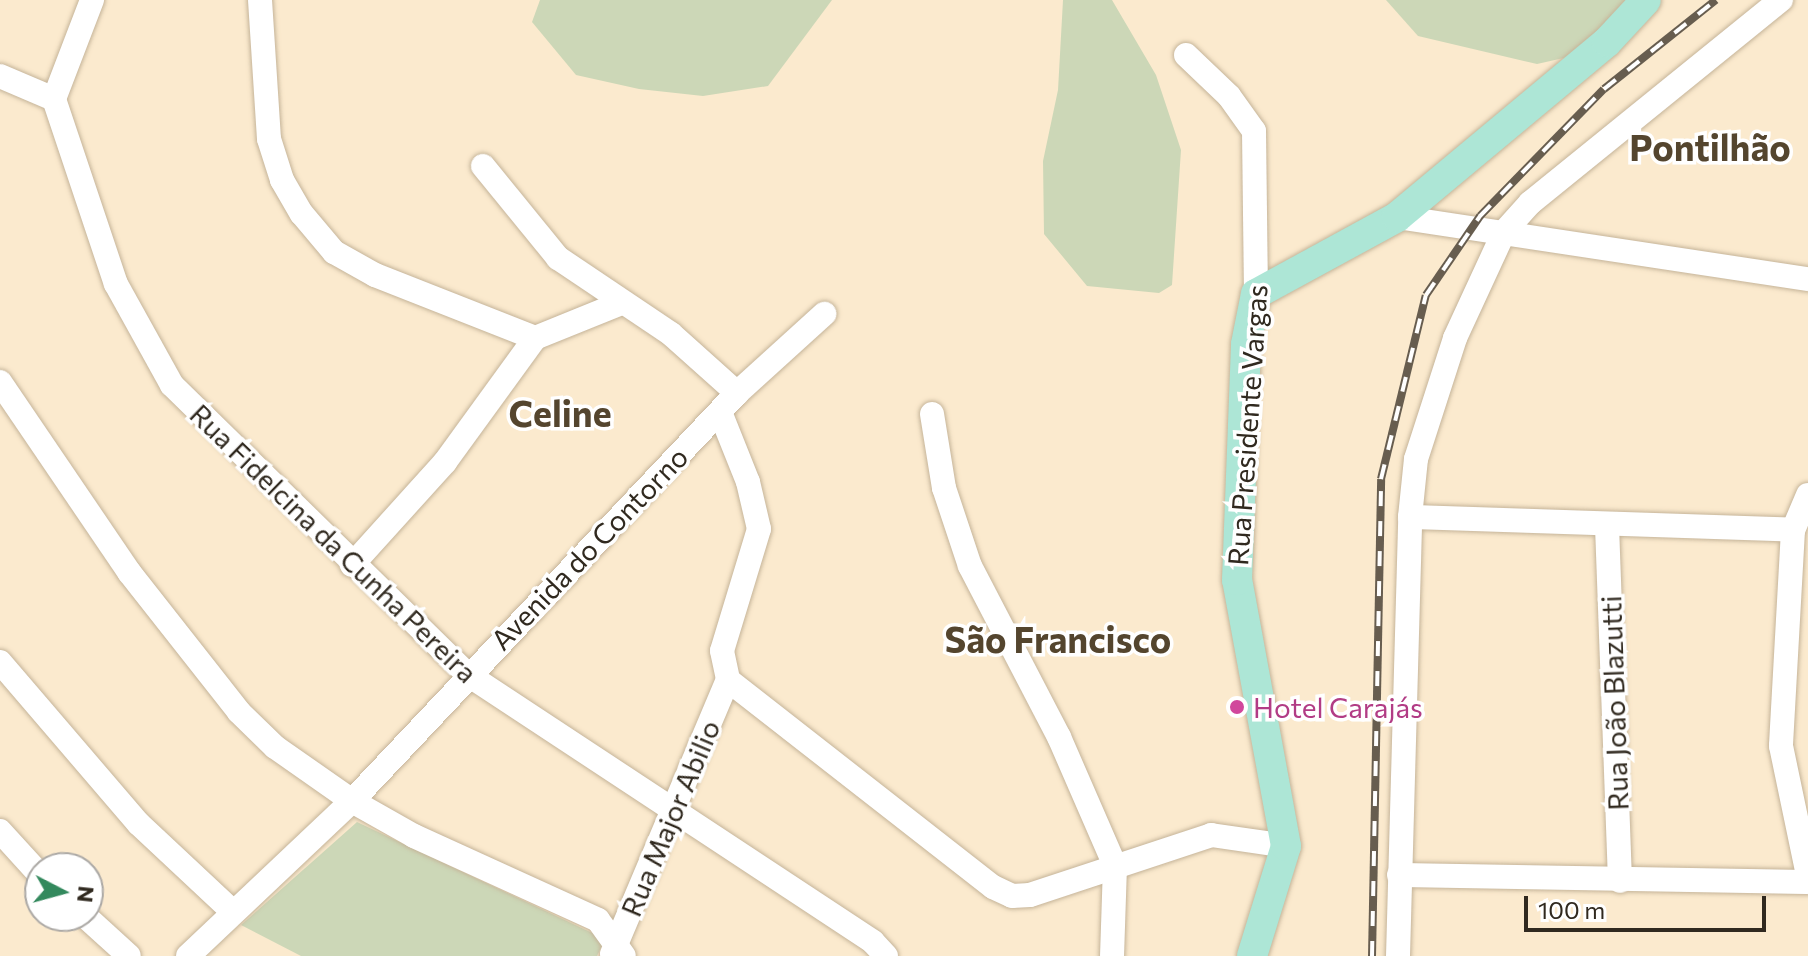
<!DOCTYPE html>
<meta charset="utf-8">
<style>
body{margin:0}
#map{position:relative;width:1808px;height:956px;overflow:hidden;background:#fbeace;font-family:Commissioner,sans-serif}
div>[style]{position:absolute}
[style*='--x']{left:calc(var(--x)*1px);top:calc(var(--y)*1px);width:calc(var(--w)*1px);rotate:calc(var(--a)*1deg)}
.green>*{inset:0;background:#ccd7b7}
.roads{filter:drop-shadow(0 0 2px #c5b499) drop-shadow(0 0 2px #c5b499)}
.minor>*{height:24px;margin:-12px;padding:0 12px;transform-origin:12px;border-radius:12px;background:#fff}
.major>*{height:30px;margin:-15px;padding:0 15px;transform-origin:15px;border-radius:15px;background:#ade6d6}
.rail>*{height:8px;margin-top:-4px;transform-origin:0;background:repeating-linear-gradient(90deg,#fff 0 15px,#675d4f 0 30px);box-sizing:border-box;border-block:2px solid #675d4f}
.dots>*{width:22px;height:22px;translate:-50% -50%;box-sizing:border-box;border:4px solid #fff;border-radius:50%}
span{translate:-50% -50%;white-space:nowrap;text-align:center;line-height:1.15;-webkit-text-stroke:7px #fff;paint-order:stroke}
.street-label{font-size:28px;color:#30291f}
.hotel-label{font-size:28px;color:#b23c85}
.left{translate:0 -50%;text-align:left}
.district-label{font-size:36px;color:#54452e;font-weight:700}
.north{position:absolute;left:24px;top:852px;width:80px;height:80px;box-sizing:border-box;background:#fff;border:2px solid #aca9a5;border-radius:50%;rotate:96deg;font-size:22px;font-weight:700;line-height:32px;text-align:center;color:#30291f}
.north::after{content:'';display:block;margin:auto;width:28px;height:36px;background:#33895d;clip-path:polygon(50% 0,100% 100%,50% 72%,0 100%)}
.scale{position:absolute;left:1524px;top:896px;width:242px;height:36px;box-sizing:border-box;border:4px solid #30291f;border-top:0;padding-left:10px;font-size:24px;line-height:28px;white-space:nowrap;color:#30291f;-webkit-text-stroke:6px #fff;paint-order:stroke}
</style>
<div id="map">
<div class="green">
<div style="clip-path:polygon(540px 0,832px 0,768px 86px,703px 96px,639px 89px,576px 75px,532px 22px)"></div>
<div style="clip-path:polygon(1063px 0,1112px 0,1156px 75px,1181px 150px,1172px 285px,1159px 293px,1087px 286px,1044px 234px,1043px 161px,1058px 90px)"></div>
<div style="clip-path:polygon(1386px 0,1630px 0,1586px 53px,1537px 64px,1418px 36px)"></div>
<div style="clip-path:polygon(357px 822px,605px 939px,597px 956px,301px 956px,241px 925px)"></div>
</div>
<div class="roads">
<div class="minor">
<div style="--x:92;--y:0;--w:106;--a:111"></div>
<div style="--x:54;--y:99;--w:195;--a:71.5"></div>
<div style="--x:116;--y:284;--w:115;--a:61"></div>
<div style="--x:172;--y:385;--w:413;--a:44.4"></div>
<div style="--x:467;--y:674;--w:486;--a:33.4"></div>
<div style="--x:873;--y:942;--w:19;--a:47"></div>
<div style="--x:260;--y:0;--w:139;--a:86.3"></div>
<div style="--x:269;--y:139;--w:43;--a:72.4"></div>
<div style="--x:282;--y:180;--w:39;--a:60"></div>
<div style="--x:302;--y:214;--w:50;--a:49.9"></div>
<div style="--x:334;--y:252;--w:47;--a:29.3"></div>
<div style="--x:375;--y:275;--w:172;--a:21.5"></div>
<div style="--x:535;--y:338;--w:93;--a:-22.1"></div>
<div style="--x:1186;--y:55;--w:59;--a:43.6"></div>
<div style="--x:1229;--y:96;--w:43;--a:54.5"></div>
<div style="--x:1254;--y:131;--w:163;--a:89.3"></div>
<div style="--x:0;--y:76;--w:59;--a:23.1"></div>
<div style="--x:483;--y:166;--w:119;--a:50.8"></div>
<div style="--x:558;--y:258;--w:136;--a:33.9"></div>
<div style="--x:671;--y:334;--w:89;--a:41.8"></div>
<div style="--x:1397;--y:217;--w:416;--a:8.6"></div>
<div style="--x:0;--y:382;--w:230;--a:55.8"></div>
<div style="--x:129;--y:572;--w:178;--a:51.8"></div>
<div style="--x:239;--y:712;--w:50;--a:44.2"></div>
<div style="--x:275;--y:747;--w:94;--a:35"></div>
<div style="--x:352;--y:801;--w:71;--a:29.4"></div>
<div style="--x:414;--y:836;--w:202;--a:24.5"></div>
<div style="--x:598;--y:920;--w:44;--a:54.2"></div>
<div style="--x:720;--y:412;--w:75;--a:68.2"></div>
<div style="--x:748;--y:482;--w:48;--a:76.8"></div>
<div style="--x:759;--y:529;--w:127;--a:106.9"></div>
<div style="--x:722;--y:651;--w:30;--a:78"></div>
<div style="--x:728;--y:680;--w:336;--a:38"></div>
<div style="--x:993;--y:887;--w:21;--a:25"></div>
<div style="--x:1012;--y:896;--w:18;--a:-3"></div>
<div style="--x:1030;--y:895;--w:191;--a:-18.3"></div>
<div style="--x:1211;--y:835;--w:76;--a:8.3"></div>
<div style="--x:932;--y:414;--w:75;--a:80.8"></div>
<div style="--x:944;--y:488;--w:82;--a:71.6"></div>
<div style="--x:970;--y:566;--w:193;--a:62.5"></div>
<div style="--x:1059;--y:737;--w:141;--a:66.5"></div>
<div style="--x:1115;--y:866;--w:90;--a:91.9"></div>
<div style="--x:1808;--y:495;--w:38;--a:113"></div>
<div style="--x:1793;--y:530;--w:216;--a:93.2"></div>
<div style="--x:1781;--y:746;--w:132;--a:78.2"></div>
<div style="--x:1410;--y:517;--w:383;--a:1.9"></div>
<div style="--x:1607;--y:526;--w:355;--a:87.9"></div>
<div style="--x:352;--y:565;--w:139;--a:-47.9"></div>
<div style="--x:445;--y:462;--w:153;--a:-54"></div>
<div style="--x:0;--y:662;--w:213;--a:49.4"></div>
<div style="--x:139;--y:824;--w:127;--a:43.1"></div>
<div style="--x:0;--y:831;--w:59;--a:47.7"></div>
<div style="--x:1399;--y:875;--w:409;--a:1"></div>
<div style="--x:85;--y:916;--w:59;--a:42.3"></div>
<div style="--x:612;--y:954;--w:298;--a:-67.1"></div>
<div style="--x:188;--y:956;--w:226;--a:-43.4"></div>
<div style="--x:352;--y:801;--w:561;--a:-46.66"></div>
<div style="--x:737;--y:393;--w:118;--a:-42.2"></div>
<div style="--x:1398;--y:956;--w:439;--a:-88.4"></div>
<div style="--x:1410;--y:517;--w:58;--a:-84.1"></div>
<div style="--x:1416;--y:459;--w:127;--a:-72.1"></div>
<div style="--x:1455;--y:338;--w:117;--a:-65.2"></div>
<div style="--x:1504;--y:232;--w:39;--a:-48"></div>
<div style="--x:1530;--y:203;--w:323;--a:-39"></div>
</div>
<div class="major">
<div style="--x:1252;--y:956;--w:115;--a:-72.8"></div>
<div style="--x:1286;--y:846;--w:270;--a:-100.4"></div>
<div style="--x:1237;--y:580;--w:236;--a:-87.8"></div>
<div style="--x:1246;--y:344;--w:51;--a:-78.7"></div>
<div style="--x:1256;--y:294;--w:161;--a:-28.6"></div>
<div style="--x:1397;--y:217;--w:273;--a:-39.8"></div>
<div style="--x:1607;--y:42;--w:57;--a:-47.1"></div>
</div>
</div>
<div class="rail">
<div style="--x:1372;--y:956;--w:477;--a:-88.9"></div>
<div style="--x:1381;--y:479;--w:189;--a:-76.3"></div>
<div style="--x:1426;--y:295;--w:96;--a:-55.6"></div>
<div style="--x:1480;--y:216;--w:177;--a:-45.7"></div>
<div style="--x:1604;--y:89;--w:143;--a:-38.5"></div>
</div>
<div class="dots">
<div style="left:1237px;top:707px;background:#d1479c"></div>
</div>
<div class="street-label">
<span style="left:1247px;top:425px;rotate:-86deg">Rua Presidente Vargas</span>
<span style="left:334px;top:543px;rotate:44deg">Rua Fidelcina da Cunha Pereira</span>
<span style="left:589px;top:548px;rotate:-46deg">Avenida do Contorno</span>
<span style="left:1614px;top:703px;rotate:-92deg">Rua João Blazutti</span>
<span style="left:670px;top:818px;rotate:-67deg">Rua Major Abilio</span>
</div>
<div class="hotel-label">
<span class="left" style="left:1253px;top:707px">Hotel Carajás</span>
</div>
<div class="district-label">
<span style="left:1710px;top:147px">Pontilhão</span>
<span style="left:560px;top:413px">Celine</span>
<span style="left:1058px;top:639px">São Francisco</span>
</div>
<div class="north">N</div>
<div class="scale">100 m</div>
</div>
